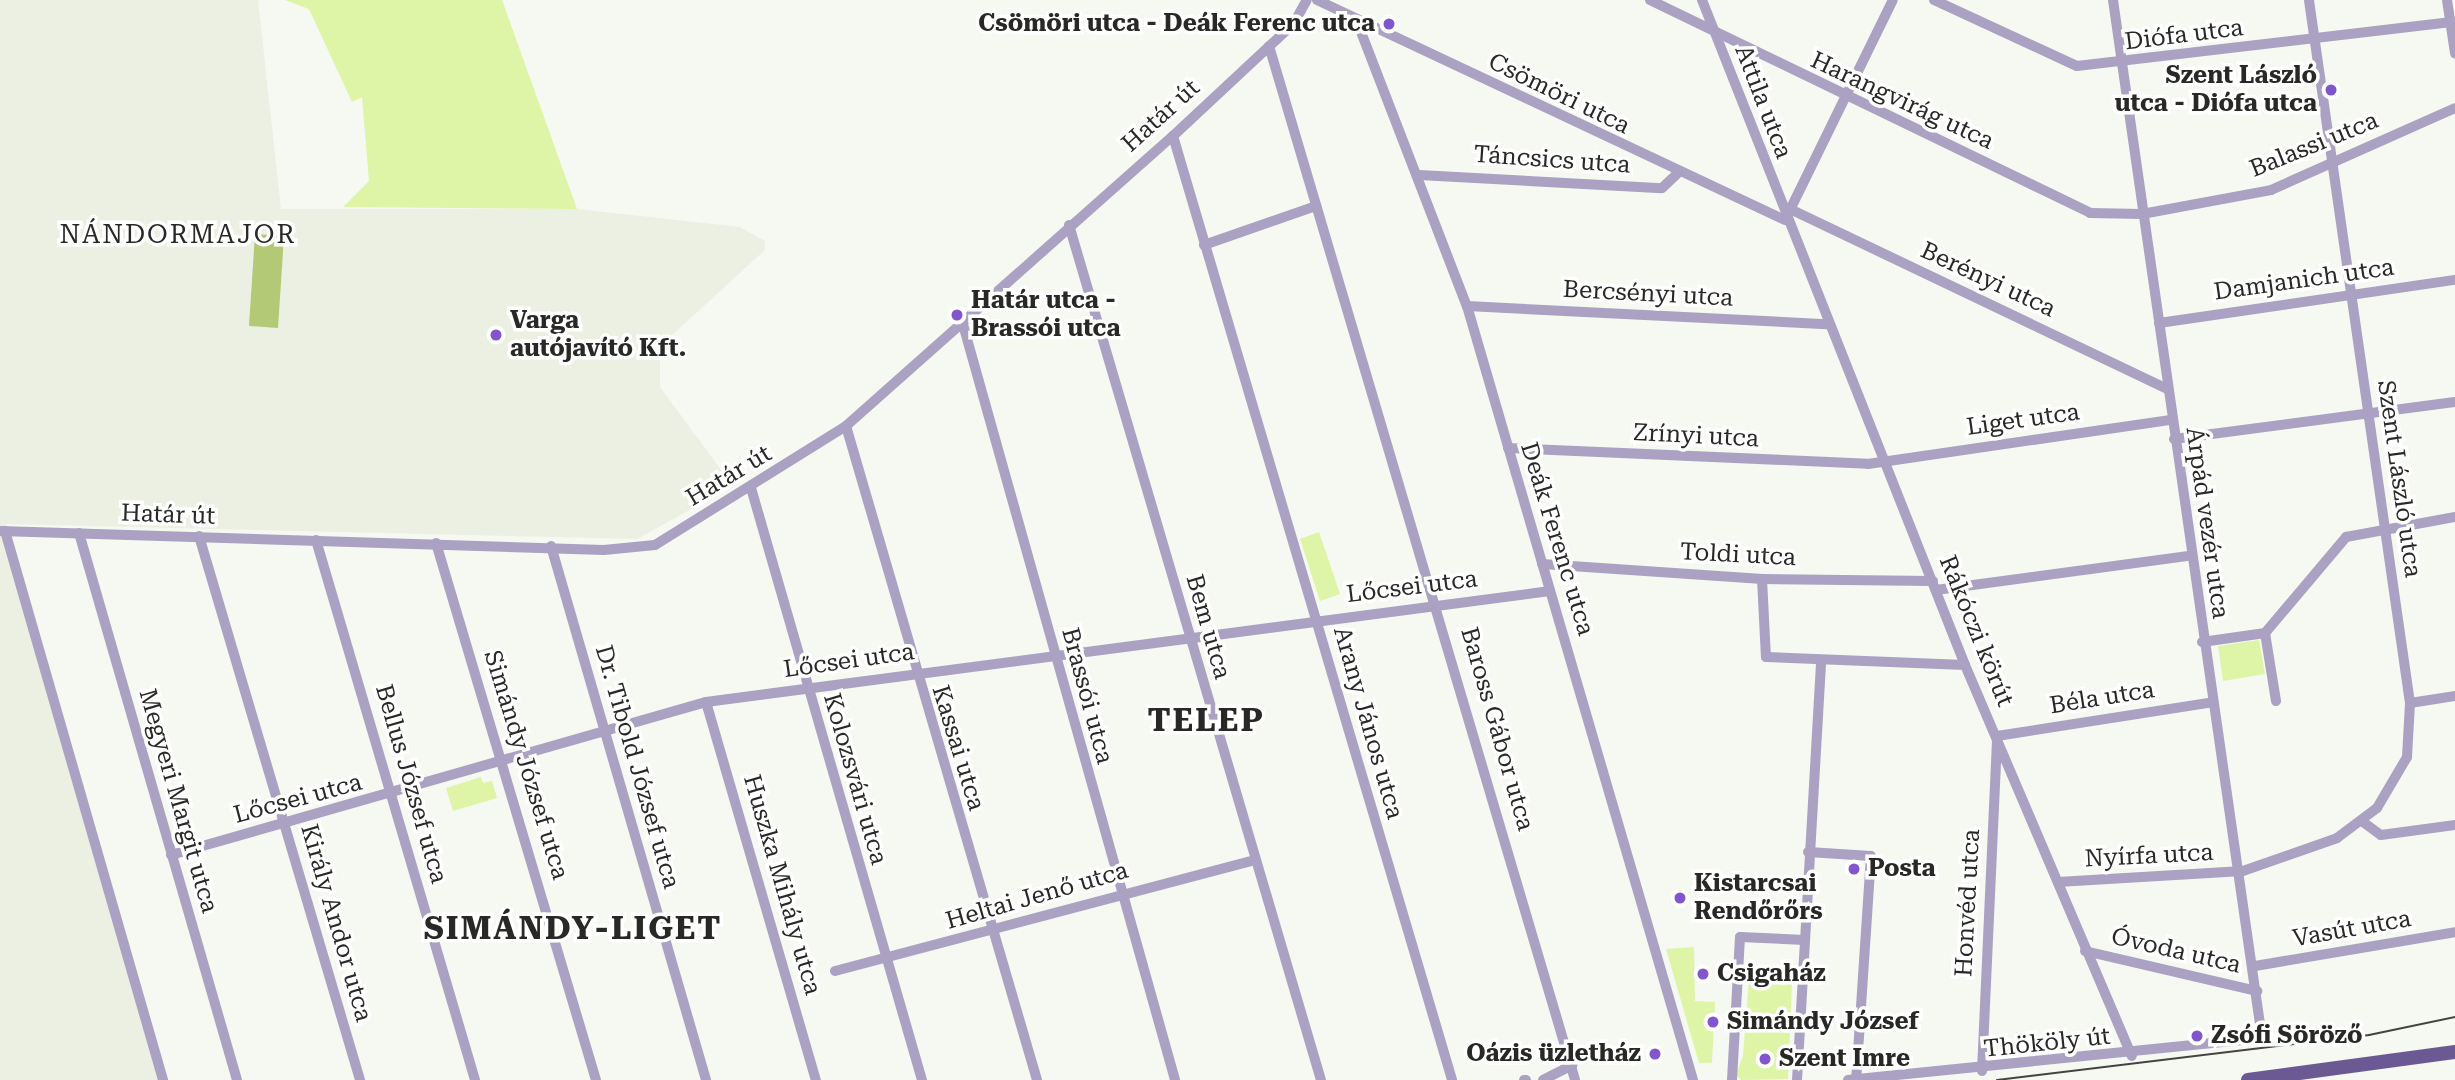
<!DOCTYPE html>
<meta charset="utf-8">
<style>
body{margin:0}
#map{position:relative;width:2455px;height:1080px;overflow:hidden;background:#f6f8f2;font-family:"Roboto Serif",serif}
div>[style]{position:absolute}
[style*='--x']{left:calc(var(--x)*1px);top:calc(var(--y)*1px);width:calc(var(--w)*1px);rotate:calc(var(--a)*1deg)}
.built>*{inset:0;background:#ecf0e2}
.green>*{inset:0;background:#def4a7}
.water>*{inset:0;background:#b3c976}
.minor>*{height:10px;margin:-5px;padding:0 5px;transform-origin:5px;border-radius:5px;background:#aaa1c3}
.major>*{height:14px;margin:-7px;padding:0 7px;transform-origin:7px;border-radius:7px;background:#6b5994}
.tram>*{height:2px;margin:-1px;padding:0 1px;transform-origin:1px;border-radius:1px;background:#434341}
.dots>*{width:19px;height:19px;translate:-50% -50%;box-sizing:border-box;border:4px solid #fff;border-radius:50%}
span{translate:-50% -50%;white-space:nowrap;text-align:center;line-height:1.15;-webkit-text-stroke:7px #fff;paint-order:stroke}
.poi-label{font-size:24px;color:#282826;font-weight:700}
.right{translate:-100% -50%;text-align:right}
.left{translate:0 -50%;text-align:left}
.street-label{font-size:24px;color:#282826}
.neighbourhood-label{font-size:26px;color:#282826;letter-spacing:2px}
.district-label{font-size:32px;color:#282826;font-weight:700;letter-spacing:2px}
</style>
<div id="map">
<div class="built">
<div style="clip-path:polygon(0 0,258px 0,281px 209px,577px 209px,740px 227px,765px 241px,765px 250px,660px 346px,660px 387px,733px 486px,637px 539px,6px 524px,168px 1080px,0 1080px)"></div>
</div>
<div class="green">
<div style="clip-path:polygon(285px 0,502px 0,577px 209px,343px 207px,369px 181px,362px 97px,352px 102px,309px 9px)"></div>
<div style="clip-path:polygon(1319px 532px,1340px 594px,1320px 601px,1300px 539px)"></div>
<div style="clip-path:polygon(2259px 640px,2265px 674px,2223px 681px,2218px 646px)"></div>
<div style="clip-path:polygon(481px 777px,483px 783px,492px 781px,497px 798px,453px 811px,446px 788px)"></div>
<div style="clip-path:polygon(1694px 947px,1695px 1001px,1715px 1002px,1712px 1063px,1699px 1063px,1666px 949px)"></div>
<div style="clip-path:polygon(1749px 979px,1792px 983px,1788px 1079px,1741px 1080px,1736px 1074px,1743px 1056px)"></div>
</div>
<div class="water">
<div style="clip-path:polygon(255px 234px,284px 236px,278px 328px,249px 326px)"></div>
</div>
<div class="minor">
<div style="--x:1317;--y:0;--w:517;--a:25.18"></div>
<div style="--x:1650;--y:0;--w:489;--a:25.8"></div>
<div style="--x:2090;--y:213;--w:52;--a:1.1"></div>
<div style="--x:2142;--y:214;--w:131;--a:-10.5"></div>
<div style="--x:2271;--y:190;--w:201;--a:-24"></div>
<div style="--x:1702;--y:0;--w:715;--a:68.42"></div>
<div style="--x:1965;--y:665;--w:425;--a:66.9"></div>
<div style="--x:1934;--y:0;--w:157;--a:24.8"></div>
<div style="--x:2077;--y:66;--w:377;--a:-6.7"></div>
<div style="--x:2447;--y:0;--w:54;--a:81.4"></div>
<div style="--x:1356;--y:19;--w:308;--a:68.9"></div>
<div style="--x:1467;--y:306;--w:806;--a:73.72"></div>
<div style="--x:1269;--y:46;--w:1078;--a:73.51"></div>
<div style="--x:1173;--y:136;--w:984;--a:73.53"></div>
<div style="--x:1419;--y:175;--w:243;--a:3.1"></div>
<div style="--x:1662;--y:188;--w:21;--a:-43"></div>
<div style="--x:1790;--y:209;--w:418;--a:25.5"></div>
<div style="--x:1788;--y:214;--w:238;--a:-63.9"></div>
<div style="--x:1069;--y:225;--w:891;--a:73.58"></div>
<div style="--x:1204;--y:245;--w:119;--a:-19.2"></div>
<div style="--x:1467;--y:306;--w:360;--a:2.9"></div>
<div style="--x:962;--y:321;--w:788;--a:74.32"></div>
<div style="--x:2159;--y:323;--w:299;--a:-8.3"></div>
<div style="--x:846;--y:426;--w:681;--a:73.72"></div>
<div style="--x:2174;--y:439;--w:283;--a:-7.5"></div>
<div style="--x:1508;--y:448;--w:360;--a:2.5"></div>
<div style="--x:1868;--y:464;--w:306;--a:-8.3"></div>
<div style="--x:751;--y:488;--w:616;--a:73.89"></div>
<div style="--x:0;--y:531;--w:604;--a:1.8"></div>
<div style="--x:604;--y:550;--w:51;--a:-5.6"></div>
<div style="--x:655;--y:545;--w:225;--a:-31.9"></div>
<div style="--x:846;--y:426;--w:437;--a:-41.6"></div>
<div style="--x:1173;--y:136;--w:166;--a:-43"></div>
<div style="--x:1294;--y:23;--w:26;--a:-61"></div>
<div style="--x:5;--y:531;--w:571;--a:73.94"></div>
<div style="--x:79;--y:533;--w:569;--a:73.89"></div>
<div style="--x:199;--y:536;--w:567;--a:73.51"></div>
<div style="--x:316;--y:540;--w:563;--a:73.59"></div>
<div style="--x:436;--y:543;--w:560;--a:73.41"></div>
<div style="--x:551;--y:546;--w:556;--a:73.81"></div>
<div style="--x:1542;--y:564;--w:221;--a:3.9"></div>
<div style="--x:1762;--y:579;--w:171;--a:0.7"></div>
<div style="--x:1762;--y:579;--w:78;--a:87.1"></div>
<div style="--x:1766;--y:657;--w:199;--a:2.3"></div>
<div style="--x:1936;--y:590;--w:255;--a:-7.7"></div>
<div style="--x:2265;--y:633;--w:69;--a:80.8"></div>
<div style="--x:2202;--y:642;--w:64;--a:-8.1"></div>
<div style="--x:2265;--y:633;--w:126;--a:-49.8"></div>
<div style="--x:2346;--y:537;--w:111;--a:-10.4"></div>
<div style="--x:706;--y:702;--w:394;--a:73.8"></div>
<div style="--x:2410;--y:703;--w:46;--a:-8.8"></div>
<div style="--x:2363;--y:822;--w:22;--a:36"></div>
<div style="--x:2381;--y:835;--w:75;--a:-7.7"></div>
<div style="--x:1808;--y:852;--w:63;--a:3.6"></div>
<div style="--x:1871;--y:856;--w:224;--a:93.8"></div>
<div style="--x:171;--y:855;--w:556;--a:-15.96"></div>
<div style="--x:706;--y:702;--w:851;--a:-7.49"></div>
<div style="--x:2058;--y:882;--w:185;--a:-3.4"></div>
<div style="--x:2243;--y:871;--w:100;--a:-19.3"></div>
<div style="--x:2337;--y:838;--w:50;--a:-36.9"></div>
<div style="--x:2377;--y:808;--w:59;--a:-59.5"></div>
<div style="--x:2407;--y:757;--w:54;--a:-86.8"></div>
<div style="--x:2410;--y:703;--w:710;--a:-98.18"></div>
<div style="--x:2085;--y:951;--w:177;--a:13.1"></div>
<div style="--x:2255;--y:966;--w:203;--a:-9.6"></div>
<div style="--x:835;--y:971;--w:430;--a:-14.8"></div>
<div style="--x:1982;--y:1071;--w:335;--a:-87.4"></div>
<div style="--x:1997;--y:736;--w:219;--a:-8.9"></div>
<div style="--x:1524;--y:1080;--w:2;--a:0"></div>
<div style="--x:1543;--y:1080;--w:33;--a:-27"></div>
<div style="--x:1732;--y:1080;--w:143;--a:-86.8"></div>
<div style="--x:1740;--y:937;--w:65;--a:2.6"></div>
<div style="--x:1797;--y:1080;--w:421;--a:-86.7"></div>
<div style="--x:1848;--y:1080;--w:416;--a:-5.8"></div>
<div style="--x:2262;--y:1038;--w:1049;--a:-98.17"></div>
</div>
<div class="major">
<div style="--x:2248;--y:1080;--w:209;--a:-7.7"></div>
</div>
<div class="tram">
<div style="--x:1997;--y:1080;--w:375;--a:-6.9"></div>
<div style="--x:2369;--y:1035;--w:88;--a:-11.8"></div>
</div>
<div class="dots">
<div style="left:1389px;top:24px;background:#8155ce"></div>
<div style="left:2331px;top:90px;background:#8155ce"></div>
<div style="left:957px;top:315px;background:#8155ce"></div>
<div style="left:496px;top:335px;background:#8155ce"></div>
<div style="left:1854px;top:869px;background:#8155ce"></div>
<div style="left:1680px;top:898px;background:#8155ce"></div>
<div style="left:1703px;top:974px;background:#8155ce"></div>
<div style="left:1713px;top:1022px;background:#8155ce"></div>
<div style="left:2197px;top:1036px;background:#8155ce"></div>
<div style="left:1655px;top:1054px;background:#8155ce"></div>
<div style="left:1765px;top:1059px;background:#8155ce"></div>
</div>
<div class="poi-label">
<span class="right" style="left:1375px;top:24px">Csömöri utca - Deák Ferenc utca</span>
<span class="right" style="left:2317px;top:90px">Szent László<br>utca - Diófa utca</span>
<span class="left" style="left:971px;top:315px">Határ utca -<br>Brassói utca</span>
<span class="left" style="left:510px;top:335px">Varga<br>autójavító Kft.</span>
<span class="left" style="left:1868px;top:869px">Posta</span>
<span class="left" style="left:1694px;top:898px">Kistarcsai<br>Rendőrőrs</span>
<span class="left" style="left:1717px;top:974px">Csigaház</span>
<span class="left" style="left:1727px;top:1022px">Simándy József</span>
<span class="left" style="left:2211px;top:1036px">Zsófi Söröző</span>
<span class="right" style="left:1641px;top:1054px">Oázis üzletház</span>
<span class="left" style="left:1779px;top:1059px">Szent Imre</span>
</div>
<div class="street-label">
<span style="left:2184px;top:35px;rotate:-7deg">Diófa utca</span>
<span style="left:1559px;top:94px;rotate:26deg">Csömöri utca</span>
<span style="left:1902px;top:101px;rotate:25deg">Harangvirág utca</span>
<span style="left:1763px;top:102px;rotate:69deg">Attila utca</span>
<span style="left:1161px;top:116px;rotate:-42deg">Határ út</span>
<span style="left:2314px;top:145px;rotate:-22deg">Balassi utca</span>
<span style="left:1552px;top:160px;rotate:4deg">Táncsics utca</span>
<span style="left:1988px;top:280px;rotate:25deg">Berényi utca</span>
<span style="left:2304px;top:280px;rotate:-8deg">Damjanich utca</span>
<span style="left:1648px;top:294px;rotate:3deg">Bercsényi utca</span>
<span style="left:2023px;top:420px;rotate:-8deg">Liget utca</span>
<span style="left:1696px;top:436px;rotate:3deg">Zrínyi utca</span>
<span style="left:729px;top:476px;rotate:-31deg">Határ út</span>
<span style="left:2399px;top:479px;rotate:82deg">Szent László utca</span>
<span style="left:168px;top:515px;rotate:2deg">Határ út</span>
<span style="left:2207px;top:523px;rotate:82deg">Árpád vezér utca</span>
<span style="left:1557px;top:539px;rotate:73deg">Deák Ferenc utca</span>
<span style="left:1738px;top:555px;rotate:3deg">Toldi utca</span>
<span style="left:1412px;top:587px;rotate:-7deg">Lőcsei utca</span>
<span style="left:1208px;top:627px;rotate:74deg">Bem utca</span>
<span style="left:1976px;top:631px;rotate:68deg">Rákóczi körút</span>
<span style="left:849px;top:661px;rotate:-8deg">Lőcsei utca</span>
<span style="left:1087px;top:696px;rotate:75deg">Brassói utca</span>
<span style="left:2102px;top:698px;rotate:-9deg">Béla utca</span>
<span style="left:1368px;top:723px;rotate:74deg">Arany János utca</span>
<span style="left:1497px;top:729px;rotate:74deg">Baross Gábor utca</span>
<span style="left:958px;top:748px;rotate:73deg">Kassai utca</span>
<span style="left:526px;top:765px;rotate:73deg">Simándy József utca</span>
<span style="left:637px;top:767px;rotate:74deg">Dr. Tibold József utca</span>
<span style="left:855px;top:779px;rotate:74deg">Kolozsvári utca</span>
<span style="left:411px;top:784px;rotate:74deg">Bellus József utca</span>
<span style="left:298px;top:799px;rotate:-15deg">Lőcsei utca</span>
<span style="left:178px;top:801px;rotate:74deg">Megyeri Margit utca</span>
<span style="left:2149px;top:856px;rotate:-3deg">Nyírfa utca</span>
<span style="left:782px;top:885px;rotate:74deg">Huszka Mihály utca</span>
<span style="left:1037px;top:896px;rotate:-16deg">Heltai Jenő utca</span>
<span style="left:1968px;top:903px;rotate:-87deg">Honvéd utca</span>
<span style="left:336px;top:923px;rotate:74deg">Király Andor utca</span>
<span style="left:2352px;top:929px;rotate:-10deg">Vasút utca</span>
<span style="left:2176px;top:951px;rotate:13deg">Óvoda utca</span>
<span style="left:2047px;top:1043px;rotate:-6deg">Thököly út</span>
</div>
<div class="neighbourhood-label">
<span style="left:178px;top:235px">NÁNDORMAJOR</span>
</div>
<div class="district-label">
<span style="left:1206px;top:720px">TELEP</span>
<span style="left:573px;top:928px">SIMÁNDY-LIGET</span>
</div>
</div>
